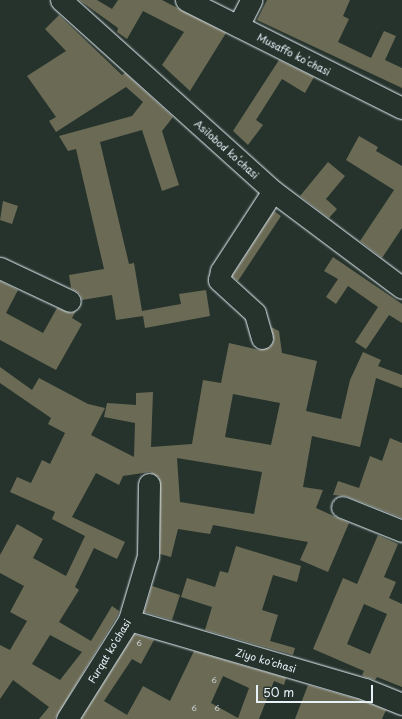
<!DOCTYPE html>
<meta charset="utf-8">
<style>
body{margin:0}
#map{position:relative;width:402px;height:719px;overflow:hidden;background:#26332d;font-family:"Playpen Sans",sans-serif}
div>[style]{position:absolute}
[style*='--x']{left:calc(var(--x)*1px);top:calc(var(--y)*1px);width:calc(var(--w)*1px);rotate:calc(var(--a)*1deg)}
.building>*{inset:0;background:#6b6b55}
.roads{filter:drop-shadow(0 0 1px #e8f1f8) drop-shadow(0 0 1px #e8f1f8)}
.minor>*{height:21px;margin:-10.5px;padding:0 10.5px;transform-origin:10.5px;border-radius:10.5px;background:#26332d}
span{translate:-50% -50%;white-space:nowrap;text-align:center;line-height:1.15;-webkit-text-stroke:4px #26332d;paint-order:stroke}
.number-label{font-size:8px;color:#c9d0cf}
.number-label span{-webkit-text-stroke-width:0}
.street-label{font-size:10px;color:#e8f1f8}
.scale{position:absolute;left:256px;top:685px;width:117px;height:18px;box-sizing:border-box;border:2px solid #e8f1f8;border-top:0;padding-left:5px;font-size:12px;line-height:14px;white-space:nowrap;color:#e8f1f8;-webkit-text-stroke:3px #26332d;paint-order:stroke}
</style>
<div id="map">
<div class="building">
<div style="clip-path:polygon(79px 0,97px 0,112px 9px,118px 0,162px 0,226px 33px,190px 91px,162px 65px,184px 32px,143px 11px,127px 39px,117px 32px,118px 28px)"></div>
<div style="clip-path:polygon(267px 0,350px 0,343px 16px,349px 19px,338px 42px,371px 58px,384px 31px,396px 36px,385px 60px,402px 68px,402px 88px,257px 20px)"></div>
<div style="clip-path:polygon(59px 15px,122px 75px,125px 73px,173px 117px,162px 131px,179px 185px,162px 191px,142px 130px,100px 142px,129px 264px,134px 263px,142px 311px,181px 304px,179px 294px,206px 290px,210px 316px,145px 328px,143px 316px,116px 320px,112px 295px,82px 300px,80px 294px,71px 288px,69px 275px,104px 269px,76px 149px,68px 151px,59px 136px,132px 116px,143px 102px,126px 87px,56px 132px,49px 121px,56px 117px,27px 76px,66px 51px,45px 29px)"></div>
<div style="clip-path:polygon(279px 60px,314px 77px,305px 93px,282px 79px,256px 120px,263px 125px,248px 145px,233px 131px)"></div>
<div style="clip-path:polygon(359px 136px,378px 147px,376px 151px,402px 166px,402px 228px,382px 258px,360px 241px,394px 190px,346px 160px)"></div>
<div style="clip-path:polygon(328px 162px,345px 176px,326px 199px,337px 209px,329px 218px,300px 196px)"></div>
<div style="clip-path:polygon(3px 201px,18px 206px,12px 224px,0 220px)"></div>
<div style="clip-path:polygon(274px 211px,281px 216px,238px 281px,232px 276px)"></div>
<div style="clip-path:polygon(333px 257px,402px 304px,402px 323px,389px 315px,366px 349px,355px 342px,378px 307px,348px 286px,336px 304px,326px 297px,338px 279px,324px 271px)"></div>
<div style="clip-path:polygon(0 281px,18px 290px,6px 313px,43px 333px,57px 308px,71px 313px,76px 311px,72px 318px,82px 324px,56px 370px,0 340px)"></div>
<div style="clip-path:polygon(evenodd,271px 327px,279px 331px,282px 353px,317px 361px,306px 411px,341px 419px,350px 380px,363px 352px,381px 360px,378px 366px,402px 375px,402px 388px,376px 378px,360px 447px,312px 436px,303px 487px,323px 490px,316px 508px,349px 523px,328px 572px,300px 560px,308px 542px,213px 525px,210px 534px,178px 529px,171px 557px,160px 554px,159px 478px,150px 472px,123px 476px,119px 485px,96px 473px,72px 517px,125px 542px,117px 559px,94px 548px,75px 587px,79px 590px,59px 622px,91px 641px,112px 606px,119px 611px,118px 615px,55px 719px,39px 719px,49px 707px,13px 680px,0 699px,0 645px,10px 650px,27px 621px,10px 612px,24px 586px,0 573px,0 555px,17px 524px,43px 539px,33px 558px,66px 576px,85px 536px,52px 519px,55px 512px,10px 492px,17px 477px,31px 483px,42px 460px,50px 464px,65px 433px,48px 424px,51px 418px,0 383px,0 367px,32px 390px,39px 378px,88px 404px,105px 408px,91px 435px,134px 457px,135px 423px,104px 417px,107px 403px,136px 405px,136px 393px,153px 392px,151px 447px,192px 444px,203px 380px,221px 383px,229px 343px,259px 350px,270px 347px,274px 341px,271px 327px,233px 394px,280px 403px,271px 445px,225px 437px,233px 394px,271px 327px,177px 458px,262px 472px,254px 514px,180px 502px,177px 458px,271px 327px,50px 635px,82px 652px,60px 680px,32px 664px,50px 635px)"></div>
<div style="clip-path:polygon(390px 438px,402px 443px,402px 518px,346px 496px,333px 495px,338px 481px,359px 488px,370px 456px,382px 461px)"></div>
<div style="clip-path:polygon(evenodd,378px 535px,398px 544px,384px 577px,396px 582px,389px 598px,402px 604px,402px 687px,377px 677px,375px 680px,365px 677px,362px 675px,364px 671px,313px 649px,343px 578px,357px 584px,378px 535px,364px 604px,387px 614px,370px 654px,347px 644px,364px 604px)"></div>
<div style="clip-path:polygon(236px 546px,301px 566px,297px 582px,273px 575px,262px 610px,278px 615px,270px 641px,295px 648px,293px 655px,205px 630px,212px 607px,181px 597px,187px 578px,215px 587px,220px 571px,228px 573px)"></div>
<div style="clip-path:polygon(152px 586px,180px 595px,172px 620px,144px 612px)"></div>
<div style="clip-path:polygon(evenodd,134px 634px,154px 640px,141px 664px,132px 659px,104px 701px,127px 715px,143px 686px,170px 701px,194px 651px,286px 678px,284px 685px,274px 681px,259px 719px,81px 719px,134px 634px,223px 676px,249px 688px,238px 718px,211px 703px,223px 676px)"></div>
<div style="clip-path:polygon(308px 685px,361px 700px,386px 710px,382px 719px,295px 719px)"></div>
</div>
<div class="roads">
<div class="minor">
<div style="--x:61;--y:0;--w:285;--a:42"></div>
<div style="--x:273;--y:191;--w:161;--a:36.9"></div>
<div style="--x:186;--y:0;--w:241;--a:26.6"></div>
<div style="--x:238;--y:26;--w:29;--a:-63"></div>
<div style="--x:0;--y:268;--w:77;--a:25.2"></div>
<div style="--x:262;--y:338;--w:26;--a:-106"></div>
<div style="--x:255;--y:313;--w:49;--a:-137.5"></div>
<div style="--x:219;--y:280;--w:9;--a:-77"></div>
<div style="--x:221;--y:271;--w:95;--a:-57"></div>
<div style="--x:342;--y:507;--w:65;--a:21.8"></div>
<div style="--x:129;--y:620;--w:246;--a:16.3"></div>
<div style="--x:365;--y:689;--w:40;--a:22"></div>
<div style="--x:67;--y:719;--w:117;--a:-57.9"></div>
<div style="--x:129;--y:620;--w:67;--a:-73.5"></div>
<div style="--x:148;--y:556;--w:72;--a:-89.2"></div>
</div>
</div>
<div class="number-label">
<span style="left:139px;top:644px">6</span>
<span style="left:214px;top:681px">6</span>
<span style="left:194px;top:709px">6</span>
<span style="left:217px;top:709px">6</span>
</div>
<div class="street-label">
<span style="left:294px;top:54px;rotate:27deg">Musaffo koʻchasi</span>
<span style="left:227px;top:149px;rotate:42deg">Asilobod koʻchasi</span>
<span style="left:109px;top:651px;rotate:-59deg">Furqat koʻchasi</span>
<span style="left:266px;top:660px;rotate:16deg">Ziyo koʻchasi</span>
</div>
<div class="scale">50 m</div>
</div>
